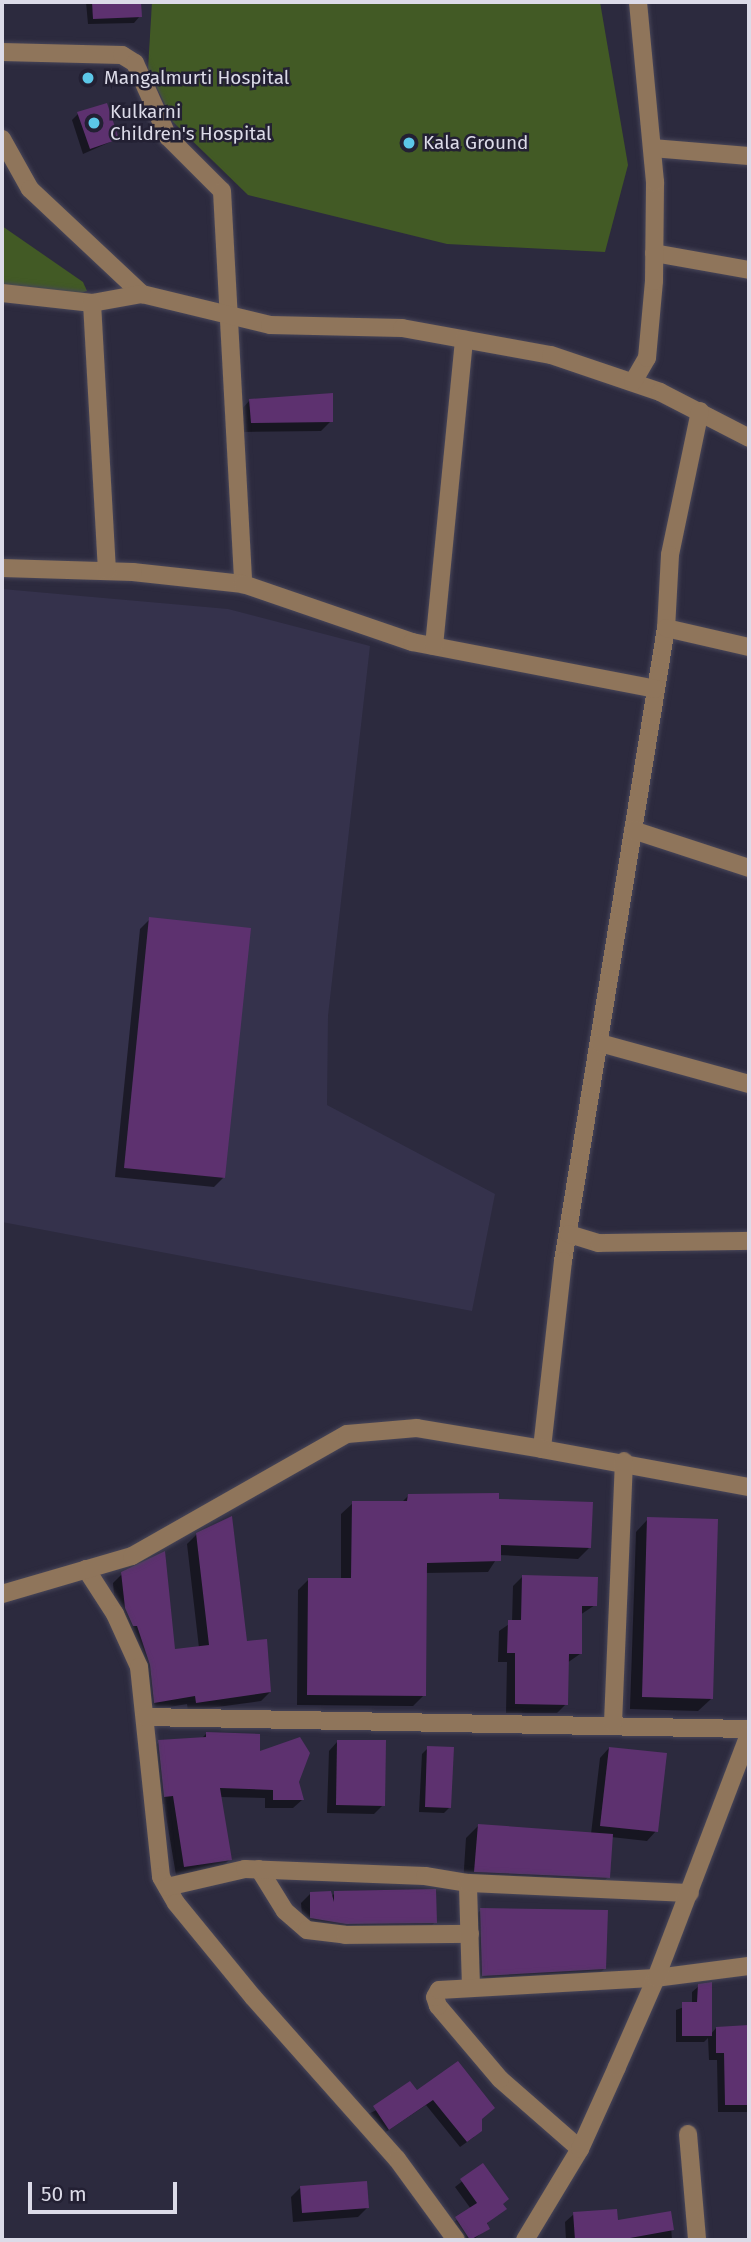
<!DOCTYPE html>
<style>
body{margin:0}
#map{position:relative;width:751px;height:2242px;overflow:hidden;background:#2c2a3e;font-family:"Fira Sans",sans-serif}
div>[style]{position:absolute}
[style*='--x']{left:calc(var(--x)*1px);top:calc(var(--y)*1px);width:calc(var(--w)*1px);rotate:calc(var(--a)*1deg)}
.built>*{inset:0;background:#35324c}
.green>*{inset:0;background:#425a25}
.shadow>*{inset:0;background:#0007}
.building>*{inset:0;background:#5d316f}
.roads{filter:drop-shadow(0 0 2px #484659) drop-shadow(0 0 2px #484659)}
.minor>*{height:18px;margin:-9px;padding:0 9px;transform-origin:9px;border-radius:9px;background:#8f755b}
.dots>*{width:19px;height:19px;translate:-50% -50%;box-sizing:border-box;border:4px solid #232033;border-radius:50%}
span{translate:-50% -50%;white-space:nowrap;text-align:center;line-height:1.15;-webkit-text-stroke:5px #232033;paint-order:stroke}
.poi-label{font-size:19px;color:#dcdbe8}
.left{translate:0 -50%;text-align:left}
.frame{position:absolute;inset:0;border:4px solid #dcdbe8;pointer-events:none}
.scale{position:absolute;left:28px;top:2182px;width:149px;height:32px;box-sizing:border-box;border:4px solid #dcdbe8;border-top:0;padding-left:9px;font-size:21px;line-height:24px;white-space:nowrap;color:#dcdbe8;-webkit-text-stroke:5px #232033;paint-order:stroke}
</style>
<div id="map">
<div class="built">
<div style="clip-path:polygon(2px 589px,228px 609px,370px 646px,328px 1016px,327px 1105px,495px 1194px,472px 1311px,2px 1222px)"></div>
</div>
<div class="green">
<div style="clip-path:polygon(152px 2px,600px 2px,628px 165px,605px 252px,447px 244px,248px 195px,173px 122px,148px 69px)"></div>
<div style="clip-path:polygon(2px 226px,83px 282px,87px 291px,77px 294px,2px 285px)"></div>
</div>
<div class="shadow">
<div style="clip-path:polygon(86px 2px,139px 2px,140px 16px,134px 23px,88px 24px)"></div>
<div style="clip-path:polygon(78px 114px,117px 139px,83px 154px,72px 120px)"></div>
<div style="clip-path:polygon(250px 400px,331px 421px,321px 431px,242px 432px,241px 410px)"></div>
<div style="clip-path:polygon(150px 919px,224px 1177px,214px 1187px,115px 1177px,140px 929px)"></div>
<div style="clip-path:polygon(408px 1496px,497px 1500px,589px 1548px,578px 1559px,499px 1555px,488px 1572px,425px 1573px,424px 1695px,413px 1706px,297px 1705px,298px 1590px,309px 1579px,341px 1580px,341px 1514px,353px 1503px,402px 1502px)"></div>
<div style="clip-path:polygon(648px 1519px,711px 1699px,698px 1711px,630px 1709px,636px 1532px)"></div>
<div style="clip-path:polygon(197px 1534px,270px 1692px,261px 1701px,188px 1711px,187px 1704px,146px 1711px,116px 1617px,113px 1583px,122px 1574px,173px 1651px,199px 1648px,187px 1544px)"></div>
<div style="clip-path:polygon(522px 1577px,595px 1605px,580px 1615px,580px 1654px,567px 1663px,566px 1704px,557px 1713px,506px 1713px,507px 1662px,498px 1662px,499px 1631px,512px 1622px,513px 1586px)"></div>
<div style="clip-path:polygon(206px 1734px,258px 1754px,297px 1782px,302px 1800px,293px 1808px,265px 1808px,265px 1798px,220px 1797px,230px 1859px,221px 1868px,176px 1875px,164px 1804px,156px 1805px,150px 1751px,159px 1742px,201px 1739px)"></div>
<div style="clip-path:polygon(338px 1741px,383px 1805px,374px 1814px,327px 1813px,329px 1751px)"></div>
<div style="clip-path:polygon(428px 1748px,450px 1807px,444px 1813px,419px 1812px,422px 1754px)"></div>
<div style="clip-path:polygon(609px 1748px,656px 1831px,647px 1841px,611px 1837px,608px 1877px,596px 1890px,463px 1884px,466px 1838px,478px 1826px,591px 1834px,600px 1758px)"></div>
<div style="clip-path:polygon(311px 1893px,331px 1897px,335px 1893px,435px 1922px,426px 1932px,303px 1928px,301px 1903px)"></div>
<div style="clip-path:polygon(481px 1910px,604px 1969px,595px 1978px,475px 1985px,471px 1919px)"></div>
<div style="clip-path:polygon(699px 1986px,710px 2035px,716px 2028px,749px 2027px,749px 2112px,718px 2112px,717px 2060px,709px 2060px,708px 2038px,704px 2042px,676px 2042px,676px 2010px,692px 2004px,692px 1992px)"></div>
<div style="clip-path:polygon(416px 2092px,480px 2119px,474px 2137px,460px 2147px,426px 2105px,383px 2134px,368px 2114px)"></div>
<div style="clip-path:polygon(483px 2165px,488px 2228px,473px 2240px,461px 2240px,450px 2225px,471px 2209px,455px 2187px)"></div>
<div style="clip-path:polygon(300px 2188px,367px 2208px,358px 2217px,293px 2222px,291px 2197px)"></div>
<div style="clip-path:polygon(670px 2213px,672px 2240px,566px 2240px,565px 2222px,574px 2214px,616px 2222px)"></div>
</div>
<div class="building">
<div style="clip-path:polygon(92px 2px,141px 2px,142px 17px,93px 19px)"></div>
<div style="clip-path:polygon(107px 103px,119px 139px,90px 149px,77px 112px)"></div>
<div style="clip-path:polygon(333px 393px,333px 422px,251px 423px,249px 399px)"></div>
<div style="clip-path:polygon(149px 917px,251px 928px,225px 1178px,124px 1168px)"></div>
<div style="clip-path:polygon(499px 1493px,499px 1499px,593px 1502px,591px 1548px,501px 1545px,501px 1561px,427px 1563px,426px 1696px,307px 1695px,308px 1578px,351px 1578px,352px 1501px,407px 1501px,408px 1494px)"></div>
<div style="clip-path:polygon(232px 1516px,247px 1641px,267px 1639px,271px 1692px,196px 1703px,195px 1696px,154px 1703px,150px 1665px,137px 1626px,133px 1626px,125px 1608px,121px 1572px,165px 1551px,175px 1649px,209px 1645px,196px 1533px)"></div>
<div style="clip-path:polygon(647px 1517px,718px 1519px,713px 1699px,642px 1697px)"></div>
<div style="clip-path:polygon(522px 1575px,598px 1577px,597px 1606px,582px 1606px,582px 1654px,569px 1654px,568px 1705px,515px 1704px,515px 1653px,507px 1653px,508px 1620px,521px 1620px)"></div>
<div style="clip-path:polygon(206px 1732px,260px 1734px,260px 1751px,300px 1737px,310px 1753px,299px 1782px,304px 1800px,273px 1800px,273px 1790px,220px 1788px,232px 1860px,184px 1867px,173px 1796px,164px 1797px,158px 1740px,206px 1737px)"></div>
<div style="clip-path:polygon(337px 1740px,386px 1740px,385px 1806px,336px 1805px)"></div>
<div style="clip-path:polygon(427px 1746px,454px 1747px,451px 1808px,425px 1807px)"></div>
<div style="clip-path:polygon(609px 1747px,667px 1753px,658px 1832px,600px 1826px)"></div>
<div style="clip-path:polygon(478px 1824px,613px 1834px,610px 1878px,474px 1872px)"></div>
<div style="clip-path:polygon(436px 1889px,437px 1923px,346px 1924px,310px 1918px,310px 1892px,331px 1891px,334px 1902px,334px 1891px)"></div>
<div style="clip-path:polygon(480px 1908px,608px 1910px,606px 1969px,482px 1976px)"></div>
<div style="clip-path:polygon(712px 1982px,712px 2036px,682px 2036px,682px 2002px,697px 2002px,698px 1984px)"></div>
<div style="clip-path:polygon(749px 2025px,749px 2105px,725px 2105px,724px 2053px,716px 2053px,716px 2027px)"></div>
<div style="clip-path:polygon(458px 2061px,495px 2108px,482px 2119px,482px 2131px,467px 2142px,433px 2100px,389px 2130px,373px 2106px,410px 2081px,417px 2090px)"></div>
<div style="clip-path:polygon(483px 2163px,509px 2199px,503px 2204px,507px 2209px,487px 2223px,490px 2229px,470px 2240px,455px 2217px,477px 2203px,460px 2179px)"></div>
<div style="clip-path:polygon(367px 2181px,369px 2208px,302px 2213px,300px 2186px)"></div>
<div style="clip-path:polygon(617px 2209px,618px 2220px,671px 2211px,674px 2230px,619px 2240px,575px 2240px,573px 2212px)"></div>
</div>
<div class="roads">
<div class="minor">
<div style="--x:2;--y:52;--w:120;--a:1.4"></div>
<div style="--x:122;--y:55;--w:15;--a:32"></div>
<div style="--x:135;--y:63;--w:81;--a:66"></div>
<div style="--x:168;--y:137;--w:76;--a:45"></div>
<div style="--x:222;--y:191;--w:394;--a:86.9"></div>
<div style="--x:243;--y:584;--w:111;--a:-173.8"></div>
<div style="--x:133;--y:572;--w:131;--a:-178.3"></div>
<div style="--x:2;--y:139;--w:57;--a:60.8"></div>
<div style="--x:30;--y:189;--w:154;--a:43.2"></div>
<div style="--x:142;--y:294;--w:132;--a:13.6"></div>
<div style="--x:270;--y:325;--w:132;--a:1.3"></div>
<div style="--x:402;--y:328;--w:151;--a:10.3"></div>
<div style="--x:551;--y:355;--w:115;--a:18.7"></div>
<div style="--x:660;--y:392;--w:100;--a:27.3"></div>
<div style="--x:652;--y:148;--w:97;--a:4.7"></div>
<div style="--x:654;--y:253;--w:97;--a:10.1"></div>
<div style="--x:2;--y:293;--w:91;--a:6.3"></div>
<div style="--x:92;--y:303;--w:51;--a:-10.2"></div>
<div style="--x:92;--y:303;--w:268;--a:86.8"></div>
<div style="--x:633;--y:382;--w:28;--a:-60"></div>
<div style="--x:647;--y:358;--w:77;--a:-84.8"></div>
<div style="--x:654;--y:281;--w:99;--a:-89.4"></div>
<div style="--x:655;--y:182;--w:181;--a:-95.4"></div>
<div style="--x:700;--y:411;--w:147;--a:101.8"></div>
<div style="--x:670;--y:555;--w:73;--a:93.1"></div>
<div style="--x:666;--y:628;--w:641;--a:99.24"></div>
<div style="--x:563;--y:1261;--w:189;--a:96.4"></div>
<div style="--x:542;--y:1449;--w:210;--a:10.4"></div>
<div style="--x:243;--y:584;--w:179;--a:18.9"></div>
<div style="--x:412;--y:642;--w:248;--a:10.9"></div>
<div style="--x:666;--y:628;--w:85;--a:12.9"></div>
<div style="--x:434;--y:646;--w:308;--a:-84.4"></div>
<div style="--x:633;--y:830;--w:122;--a:18.1"></div>
<div style="--x:600;--y:1043;--w:155;--a:15.4"></div>
<div style="--x:569;--y:1234;--w:31;--a:17"></div>
<div style="--x:599;--y:1243;--w:150;--a:-0.8"></div>
<div style="--x:86;--y:1569;--w:54;--a:57.2"></div>
<div style="--x:115;--y:1614;--w:58;--a:65.6"></div>
<div style="--x:139;--y:1667;--w:211;--a:84"></div>
<div style="--x:161;--y:1877;--w:30;--a:60"></div>
<div style="--x:176;--y:1903;--w:122;--a:50.7"></div>
<div style="--x:253;--y:1997;--w:217;--a:48.4"></div>
<div style="--x:397;--y:2159;--w:100;--a:53.9"></div>
<div style="--x:2;--y:1594;--w:135;--a:-16.3"></div>
<div style="--x:132;--y:1556;--w:247;--a:-29.6"></div>
<div style="--x:347;--y:1434;--w:70;--a:-4.9"></div>
<div style="--x:417;--y:1428;--w:127;--a:9.5"></div>
<div style="--x:145;--y:1717;--w:604;--a:1.14"></div>
<div style="--x:613;--y:1723;--w:262;--a:-87.6"></div>
<div style="--x:259;--y:1869;--w:49;--a:58.2"></div>
<div style="--x:285;--y:1911;--w:29;--a:41"></div>
<div style="--x:307;--y:1930;--w:38;--a:7"></div>
<div style="--x:345;--y:1935;--w:125;--a:-0.5"></div>
<div style="--x:167;--y:1887;--w:80;--a:-13"></div>
<div style="--x:245;--y:1869;--w:180;--a:2.2"></div>
<div style="--x:425;--y:1876;--w:44;--a:9.2"></div>
<div style="--x:471;--y:1987;--w:104;--a:-91.7"></div>
<div style="--x:468;--y:1883;--w:222;--a:2.6"></div>
<div style="--x:688;--y:2134;--w:106;--a:85.1"></div>
<div style="--x:580;--y:2149;--w:106;--a:-138.8"></div>
<div style="--x:500;--y:2079;--w:96;--a:-130.3"></div>
<div style="--x:438;--y:2006;--w:9;--a:-108"></div>
<div style="--x:435;--y:1997;--w:8;--a:-60"></div>
<div style="--x:439;--y:1990;--w:217;--a:-3.2"></div>
<div style="--x:656;--y:1978;--w:94;--a:-7.4"></div>
<div style="--x:525;--y:2240;--w:106;--a:-58.9"></div>
<div style="--x:580;--y:2149;--w:90;--a:-65.7"></div>
<div style="--x:617;--y:2067;--w:97;--a:-66.3"></div>
<div style="--x:656;--y:1978;--w:260;--a:-69.1"></div>
</div>
</div>
<div class="dots">
<div style="left:88px;top:78px;background:#5cc7e8"></div>
<div style="left:94px;top:123px;background:#5cc7e8"></div>
<div style="left:409px;top:143px;background:#5cc7e8"></div>
</div>
<div class="poi-label">
<span class="left" style="left:104px;top:78px">Mangalmurti Hospital</span>
<span class="left" style="left:110px;top:123px">Kulkarni<br>Children's Hospital</span>
<span class="left" style="left:423px;top:143px">Kala Ground</span>
</div>
<div class="frame"></div>
<div class="scale">50 m</div>
</div>
